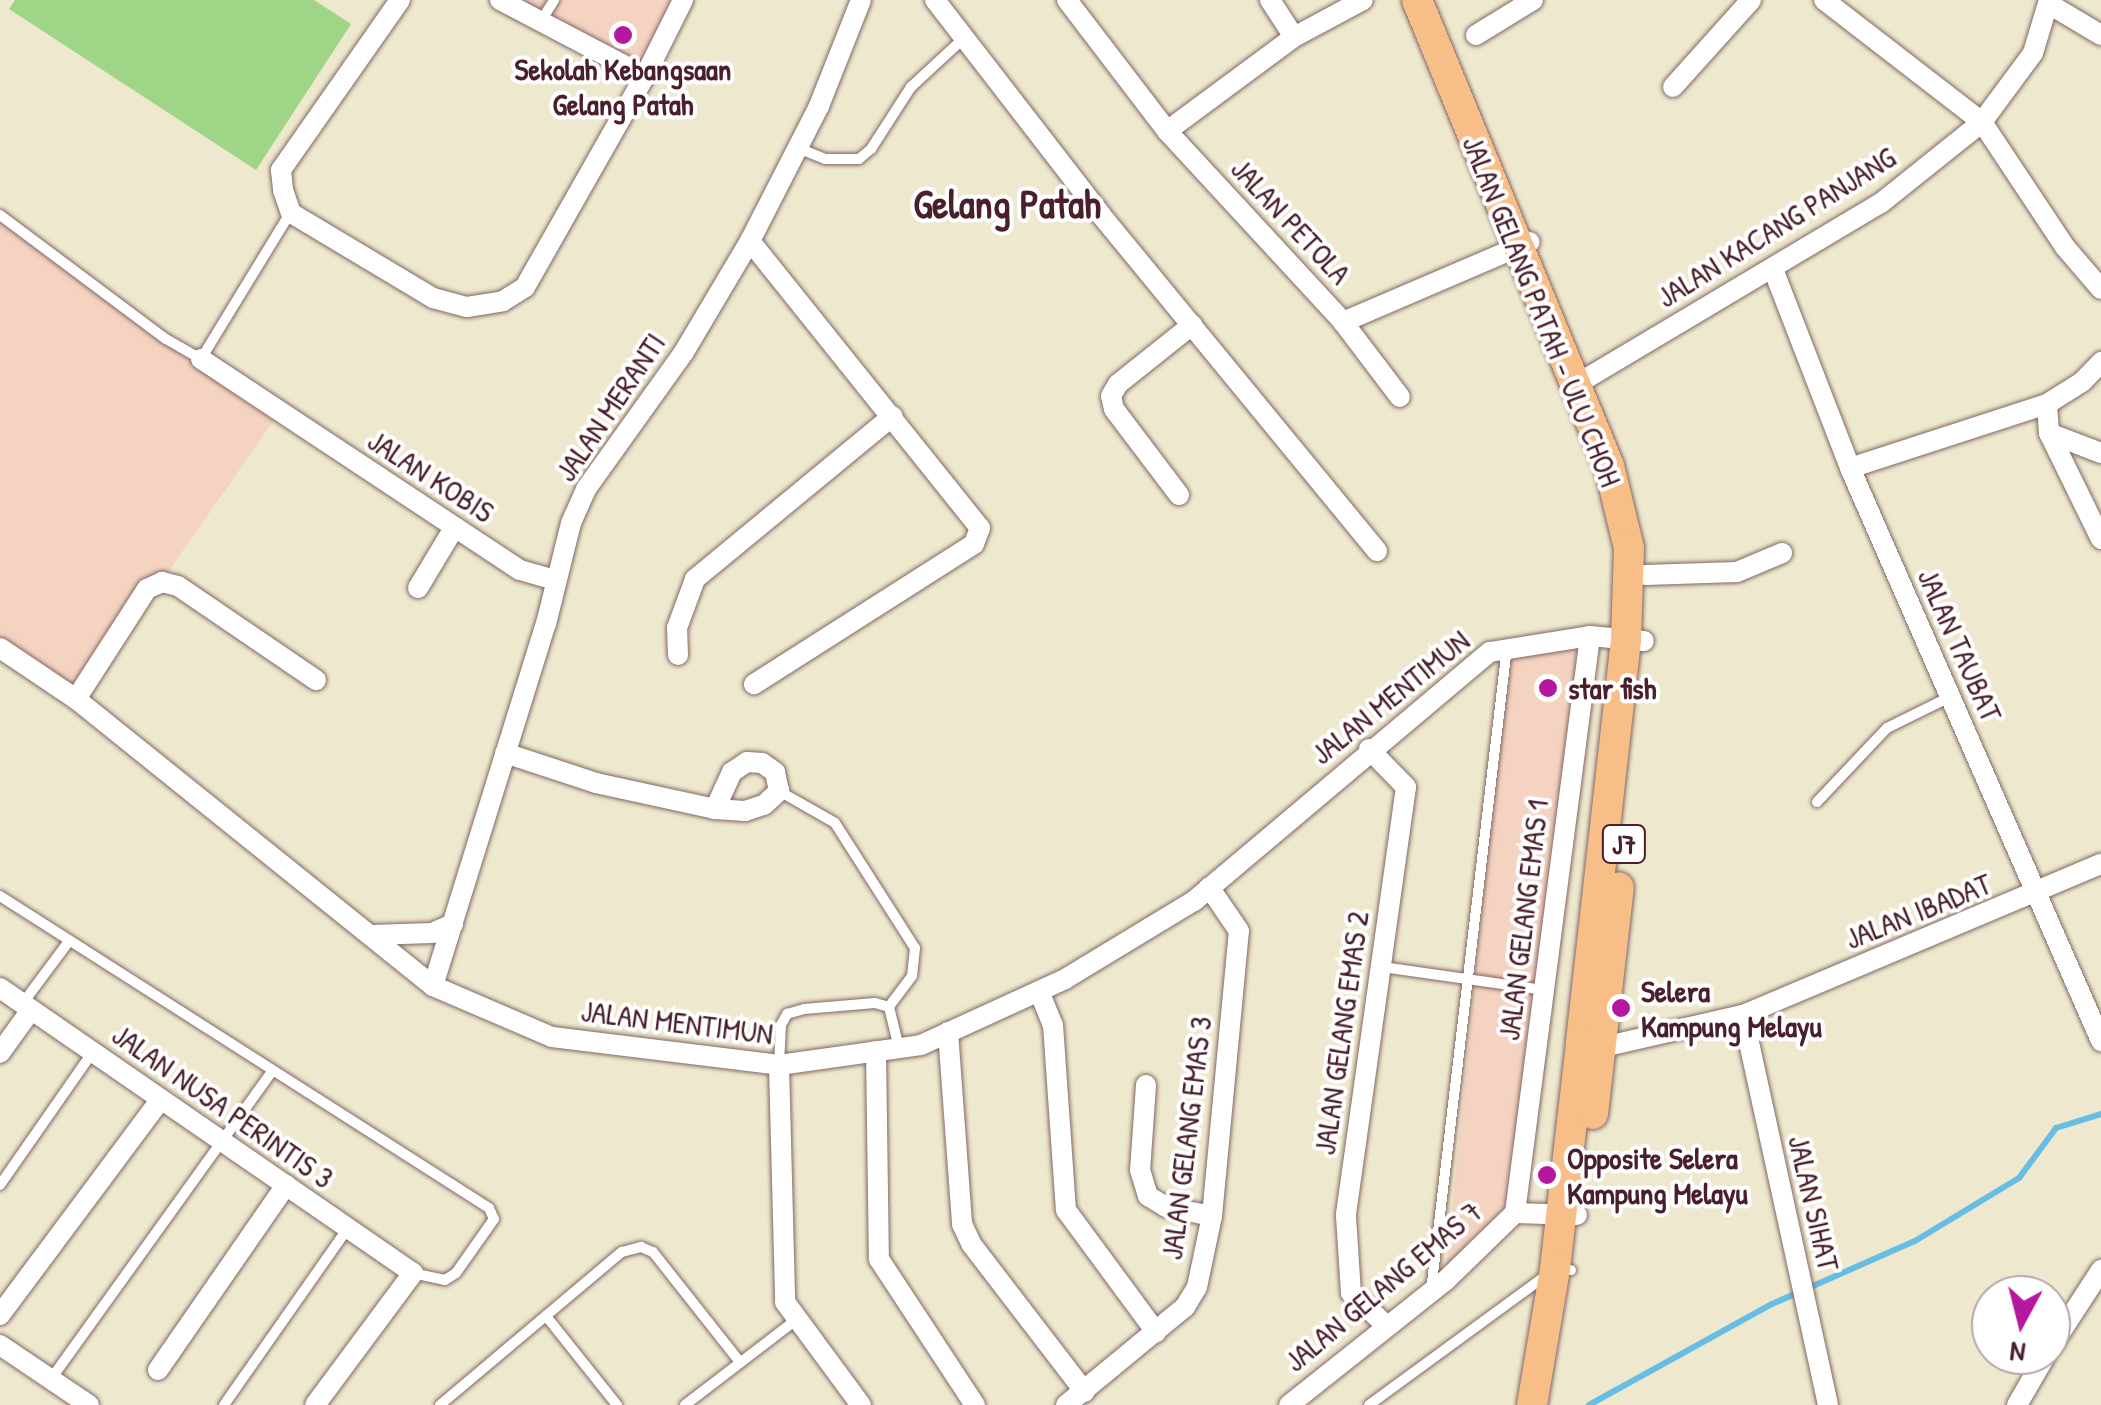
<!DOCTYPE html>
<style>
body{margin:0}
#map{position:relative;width:2101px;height:1405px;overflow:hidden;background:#eee9ce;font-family:"Patrick Hand",sans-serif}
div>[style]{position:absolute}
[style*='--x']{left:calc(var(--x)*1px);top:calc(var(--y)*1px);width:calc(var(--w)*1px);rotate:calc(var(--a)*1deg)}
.built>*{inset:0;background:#f4d3c1}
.green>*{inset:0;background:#9ed586}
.stream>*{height:6px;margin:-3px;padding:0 3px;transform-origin:3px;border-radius:3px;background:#67bde4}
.roads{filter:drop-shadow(0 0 2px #836664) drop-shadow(0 0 2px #836664)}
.lane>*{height:10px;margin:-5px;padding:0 5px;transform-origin:5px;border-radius:5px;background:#fff}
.street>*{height:20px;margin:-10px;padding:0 10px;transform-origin:10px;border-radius:10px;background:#fff}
.primary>*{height:30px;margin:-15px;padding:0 15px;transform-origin:15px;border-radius:15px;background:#f7be87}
.dots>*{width:28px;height:28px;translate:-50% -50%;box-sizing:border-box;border:5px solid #fff;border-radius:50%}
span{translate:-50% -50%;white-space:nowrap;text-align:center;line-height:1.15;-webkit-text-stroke:8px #fff;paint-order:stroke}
.shield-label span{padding:2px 8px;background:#fff;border:2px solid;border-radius:8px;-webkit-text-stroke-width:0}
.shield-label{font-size:28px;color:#4a1f2b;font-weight:700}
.poi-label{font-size:30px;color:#4a1f2b;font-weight:700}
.left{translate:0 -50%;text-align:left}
.street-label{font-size:30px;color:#4a1f2b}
.district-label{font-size:40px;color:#4a1f2b;font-weight:700}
.north{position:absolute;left:1971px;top:1275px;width:100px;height:100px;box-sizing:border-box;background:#fff;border:2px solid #b7a5aa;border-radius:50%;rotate:187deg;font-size:28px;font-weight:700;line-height:40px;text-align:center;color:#4a1f2b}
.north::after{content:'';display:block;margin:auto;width:35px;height:45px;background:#b5179e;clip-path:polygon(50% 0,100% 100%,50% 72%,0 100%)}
</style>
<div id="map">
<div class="built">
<div style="clip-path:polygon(521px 0,679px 0,643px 67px)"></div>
<div style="clip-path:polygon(0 221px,279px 413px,80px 698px,0 642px)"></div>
<div style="clip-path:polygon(1590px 636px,1515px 1213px,1445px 1281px,1508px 646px)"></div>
</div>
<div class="green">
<div style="clip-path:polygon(15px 0,314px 0,351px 24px,256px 170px,9px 9px)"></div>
</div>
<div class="stream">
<div style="--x:1589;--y:1405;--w:209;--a:-28.9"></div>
<div style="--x:1772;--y:1304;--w:156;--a:-23.8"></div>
<div style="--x:1915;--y:1241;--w:122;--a:-31.2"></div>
<div style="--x:2019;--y:1178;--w:62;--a:-53.5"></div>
<div style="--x:2056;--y:1128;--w:47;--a:-17.3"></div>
</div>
<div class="roads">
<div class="lane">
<div style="--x:541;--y:21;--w:25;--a:-58"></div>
<div style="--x:798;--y:148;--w:29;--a:22"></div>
<div style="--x:825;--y:159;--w:34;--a:0"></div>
<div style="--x:859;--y:159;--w:16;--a:-40"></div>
<div style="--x:871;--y:149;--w:74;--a:-57.2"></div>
<div style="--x:911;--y:87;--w:74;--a:-42.8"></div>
<div style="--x:0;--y:215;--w:207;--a:36.8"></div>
<div style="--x:166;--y:339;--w:40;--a:29.7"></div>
<div style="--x:201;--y:359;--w:171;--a:-58.6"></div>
<div style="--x:779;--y:791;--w:64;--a:29.7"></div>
<div style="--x:835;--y:823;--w:148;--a:57.4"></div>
<div style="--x:915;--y:948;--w:28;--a:96"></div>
<div style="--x:912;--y:976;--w:39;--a:127"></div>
<div style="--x:1817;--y:802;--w:102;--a:-46.6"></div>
<div style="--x:1887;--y:728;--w:70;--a:-26.2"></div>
<div style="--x:0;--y:896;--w:580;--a:32.54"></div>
<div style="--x:489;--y:1208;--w:12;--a:66"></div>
<div style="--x:494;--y:1219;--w:66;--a:125.1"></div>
<div style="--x:456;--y:1273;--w:13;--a:148"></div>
<div style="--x:445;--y:1280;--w:33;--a:-168"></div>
<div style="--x:1382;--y:967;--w:163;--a:8.1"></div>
<div style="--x:23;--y:1003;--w:77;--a:-53.4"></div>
<div style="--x:779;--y:1064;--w:39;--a:-87"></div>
<div style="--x:781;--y:1025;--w:13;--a:-61"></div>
<div style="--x:787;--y:1014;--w:18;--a:-16"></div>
<div style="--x:804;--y:1009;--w:71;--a:-4.8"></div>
<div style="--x:875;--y:1003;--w:15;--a:16"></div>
<div style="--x:889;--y:1007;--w:42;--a:76.3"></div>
<div style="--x:0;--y:1185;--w:161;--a:-55.1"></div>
<div style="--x:1431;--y:1291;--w:648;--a:-83.27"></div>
<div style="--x:546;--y:1316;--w:114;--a:51.4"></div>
<div style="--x:51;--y:1379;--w:380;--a:-54.3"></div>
<div style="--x:224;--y:1405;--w:216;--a:-55"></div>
<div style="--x:440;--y:1405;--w:238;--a:-40.1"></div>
<div style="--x:622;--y:1252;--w:20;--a:-15"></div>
<div style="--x:641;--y:1247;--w:13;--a:23"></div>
<div style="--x:653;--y:1252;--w:140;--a:51.7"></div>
<div style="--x:685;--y:1405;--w:141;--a:-37.5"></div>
<div style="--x:1369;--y:1405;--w:230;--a:-36.2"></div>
<div style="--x:1555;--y:1269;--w:16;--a:4"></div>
</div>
<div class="street">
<div style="--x:400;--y:0;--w:208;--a:125"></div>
<div style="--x:281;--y:170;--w:20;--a:84"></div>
<div style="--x:283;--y:190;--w:24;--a:71"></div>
<div style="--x:291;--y:213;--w:165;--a:30.9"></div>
<div style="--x:433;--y:298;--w:35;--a:15"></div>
<div style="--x:467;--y:307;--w:36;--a:-9"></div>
<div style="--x:503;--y:301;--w:26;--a:-32"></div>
<div style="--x:525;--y:287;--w:243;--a:-60.4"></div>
<div style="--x:645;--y:76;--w:85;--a:-63.4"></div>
<div style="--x:500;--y:0;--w:164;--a:27.7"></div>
<div style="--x:935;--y:0;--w:272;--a:52.3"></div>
<div style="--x:1101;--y:215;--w:435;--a:50.6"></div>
<div style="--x:1067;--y:0;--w:165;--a:52.6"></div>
<div style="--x:1167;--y:131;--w:260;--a:47.3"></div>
<div style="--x:1343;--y:322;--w:94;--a:52.8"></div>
<div style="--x:1270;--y:0;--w:44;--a:57"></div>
<div style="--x:1824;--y:0;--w:200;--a:37.7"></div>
<div style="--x:1982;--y:122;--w:150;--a:56.4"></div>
<div style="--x:2065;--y:247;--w:55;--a:49.4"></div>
<div style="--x:2049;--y:4;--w:61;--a:30.8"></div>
<div style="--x:1476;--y:35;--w:67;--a:-31.6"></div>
<div style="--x:1673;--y:87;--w:117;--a:-48.1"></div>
<div style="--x:1167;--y:131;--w:158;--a:-36.5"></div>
<div style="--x:1294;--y:37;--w:78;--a:-28.2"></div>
<div style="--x:750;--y:241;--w:368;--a:51.3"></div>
<div style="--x:980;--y:528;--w:17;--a:111"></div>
<div style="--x:974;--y:544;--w:261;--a:147.5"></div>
<div style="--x:1773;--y:269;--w:213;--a:68.8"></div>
<div style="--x:1850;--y:468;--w:626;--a:66.34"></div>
<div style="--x:1343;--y:322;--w:203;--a:-23.2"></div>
<div style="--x:201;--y:359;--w:382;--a:33.5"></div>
<div style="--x:520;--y:570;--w:35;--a:16"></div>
<div style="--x:1577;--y:384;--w:354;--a:-30.8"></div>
<div style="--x:1881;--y:203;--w:129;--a:-38.7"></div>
<div style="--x:1982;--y:122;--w:86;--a:-53.5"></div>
<div style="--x:2033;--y:53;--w:55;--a:-73.2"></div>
<div style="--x:2047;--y:404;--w:29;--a:86"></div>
<div style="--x:2049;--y:433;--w:118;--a:63.9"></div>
<div style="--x:2049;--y:433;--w:56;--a:21"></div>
<div style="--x:1850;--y:468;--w:207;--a:-18"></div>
<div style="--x:2047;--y:404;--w:41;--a:-32.2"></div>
<div style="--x:2082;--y:382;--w:28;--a:-46"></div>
<div style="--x:1179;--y:495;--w:108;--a:-127.1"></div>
<div style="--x:1114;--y:409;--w:13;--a:-103"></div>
<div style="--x:1111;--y:396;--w:14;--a:-60"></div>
<div style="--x:1118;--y:384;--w:95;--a:-38.6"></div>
<div style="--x:1645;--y:575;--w:92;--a:-1.9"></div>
<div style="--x:1737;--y:572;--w:49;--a:-22.9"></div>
<div style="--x:418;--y:588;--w:70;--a:-59"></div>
<div style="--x:0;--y:648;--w:92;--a:33.9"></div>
<div style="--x:76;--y:699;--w:458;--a:38.8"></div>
<div style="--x:433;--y:986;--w:129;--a:23.2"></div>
<div style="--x:552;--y:1037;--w:229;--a:7"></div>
<div style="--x:779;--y:1065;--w:143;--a:-8"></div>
<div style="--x:921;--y:1045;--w:158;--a:-24.6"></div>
<div style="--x:1065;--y:979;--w:151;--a:-31.2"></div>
<div style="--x:1194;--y:901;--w:387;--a:-40.1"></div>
<div style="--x:1490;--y:652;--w:101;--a:-9.1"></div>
<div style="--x:1590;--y:636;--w:54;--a:5.3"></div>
<div style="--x:678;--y:655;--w:27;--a:-92"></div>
<div style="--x:677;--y:628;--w:52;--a:-69.8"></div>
<div style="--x:695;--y:579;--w:256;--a:-39.5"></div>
<div style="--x:76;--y:699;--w:131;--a:-57.2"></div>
<div style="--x:147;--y:589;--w:17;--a:-25"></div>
<div style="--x:162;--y:582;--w:16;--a:14"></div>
<div style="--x:178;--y:586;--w:167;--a:34.3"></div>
<div style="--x:1369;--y:749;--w:53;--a:45.8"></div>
<div style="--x:1406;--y:787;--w:433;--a:98"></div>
<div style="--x:1346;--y:1216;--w:77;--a:86.3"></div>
<div style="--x:1351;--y:1293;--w:49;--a:42.5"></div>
<div style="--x:505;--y:753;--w:96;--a:18.2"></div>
<div style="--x:596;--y:783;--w:122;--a:12.3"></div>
<div style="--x:715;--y:809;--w:30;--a:4"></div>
<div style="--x:745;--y:811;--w:20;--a:-18"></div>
<div style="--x:764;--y:805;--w:21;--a:-43"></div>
<div style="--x:779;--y:791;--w:19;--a:-102"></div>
<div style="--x:775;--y:772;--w:16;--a:-145"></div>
<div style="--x:762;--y:763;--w:15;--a:-176"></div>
<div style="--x:747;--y:762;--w:18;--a:146"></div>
<div style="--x:732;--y:772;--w:41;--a:114.7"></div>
<div style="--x:372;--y:935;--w:60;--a:-1.9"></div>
<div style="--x:432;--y:933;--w:23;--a:-23"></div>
<div style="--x:433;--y:986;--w:379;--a:-72.7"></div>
<div style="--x:546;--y:624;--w:104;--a:-76.1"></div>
<div style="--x:571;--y:523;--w:37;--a:-66"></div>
<div style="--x:586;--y:489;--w:168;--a:-54.4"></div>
<div style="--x:684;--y:352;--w:129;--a:-59.3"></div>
<div style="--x:750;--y:241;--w:152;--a:-62.9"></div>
<div style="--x:819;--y:106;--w:114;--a:-68.4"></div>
<div style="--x:0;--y:988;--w:502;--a:34.61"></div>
<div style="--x:413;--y:1273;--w:164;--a:126.6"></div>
<div style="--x:1039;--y:991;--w:37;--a:68"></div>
<div style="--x:1053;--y:1025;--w:185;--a:86"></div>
<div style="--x:1066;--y:1210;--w:152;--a:53.6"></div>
<div style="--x:1743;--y:1015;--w:399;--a:77.7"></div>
<div style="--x:948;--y:1032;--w:193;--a:85.8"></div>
<div style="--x:962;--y:1224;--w:23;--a:65"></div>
<div style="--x:972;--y:1245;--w:185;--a:52.5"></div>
<div style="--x:1593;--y:1046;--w:10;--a:6"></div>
<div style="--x:1603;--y:1047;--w:144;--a:-12.9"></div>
<div style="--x:1743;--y:1015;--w:389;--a:-22.9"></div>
<div style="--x:876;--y:1051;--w:208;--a:89.2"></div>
<div style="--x:879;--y:1259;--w:175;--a:56.7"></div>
<div style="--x:0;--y:1053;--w:53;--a:-54.2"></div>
<div style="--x:779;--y:1065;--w:237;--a:88.5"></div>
<div style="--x:785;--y:1302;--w:128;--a:53.6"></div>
<div style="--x:1146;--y:1085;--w:85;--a:94"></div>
<div style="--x:1140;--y:1170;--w:27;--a:73"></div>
<div style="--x:1148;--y:1196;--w:21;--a:31"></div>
<div style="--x:1166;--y:1207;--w:47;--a:11.1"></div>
<div style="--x:1515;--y:1213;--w:582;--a:-82.59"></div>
<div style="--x:1515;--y:1213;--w:62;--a:1.8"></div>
<div style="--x:0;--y:1315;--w:269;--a:-53.3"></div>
<div style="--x:0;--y:1345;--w:107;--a:34"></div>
<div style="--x:2051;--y:1347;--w:92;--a:-57"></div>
<div style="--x:158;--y:1370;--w:225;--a:-55.3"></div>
<div style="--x:1066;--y:1405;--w:154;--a:-39.5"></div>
<div style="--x:1185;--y:1307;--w:23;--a:-59"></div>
<div style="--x:1197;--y:1287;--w:73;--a:-78.1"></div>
<div style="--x:1212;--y:1216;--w:286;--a:-84.6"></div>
<div style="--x:1239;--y:931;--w:53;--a:-124.3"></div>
<div style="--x:1289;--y:1405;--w:199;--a:-38.5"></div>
<div style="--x:1445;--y:1281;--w:98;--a:-44.2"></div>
<div style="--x:2017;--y:1405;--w:58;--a:-59.9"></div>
</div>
<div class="primary">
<div style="--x:1417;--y:0;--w:504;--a:67.61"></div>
<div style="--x:1609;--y:466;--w:84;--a:76.3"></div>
<div style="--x:1629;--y:548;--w:92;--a:91.9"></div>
<div style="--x:1626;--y:640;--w:406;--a:96.4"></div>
<div style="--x:1581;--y:1044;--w:226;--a:96.6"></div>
<div style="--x:1555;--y:1269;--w:138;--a:99.6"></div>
<div style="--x:1593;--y:1114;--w:228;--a:-83.5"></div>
</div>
</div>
<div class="dots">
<div style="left:623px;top:35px;background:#b5179e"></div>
<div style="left:1548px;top:688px;background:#b5179e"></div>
<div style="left:1621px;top:1008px;background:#b5179e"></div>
<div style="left:1547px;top:1175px;background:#b5179e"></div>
</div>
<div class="shield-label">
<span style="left:1624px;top:844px">J7</span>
</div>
<div class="poi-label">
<span style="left:623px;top:86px">Sekolah Kebangsaan<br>Gelang Patah</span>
<span class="left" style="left:1568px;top:688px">star fish</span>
<span class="left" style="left:1641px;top:1008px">Selera<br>Kampung Melayu</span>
<span class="left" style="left:1567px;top:1175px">Opposite Selera<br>Kampung Melayu</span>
</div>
<div class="street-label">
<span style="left:1291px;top:221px;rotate:47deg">JALAN PETOLA</span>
<span style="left:1776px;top:227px;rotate:-32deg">JALAN KACANG PANJANG</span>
<span style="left:1542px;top:311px;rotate:68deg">JALAN GELANG PATAH - ULU CHOH</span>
<span style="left:610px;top:407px;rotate:-56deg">JALAN MERANTI</span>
<span style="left:431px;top:476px;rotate:33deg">JALAN KOBIS</span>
<span style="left:1960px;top:645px;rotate:66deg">JALAN TAUBAT</span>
<span style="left:1390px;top:697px;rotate:-39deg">JALAN MENTIMUN</span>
<span style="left:1918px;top:911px;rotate:-22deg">JALAN IBADAT</span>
<span style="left:1523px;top:920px;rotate:-83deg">JALAN GELANG EMAS 1</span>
<span style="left:677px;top:1022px;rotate:7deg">JALAN MENTIMUN</span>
<span style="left:1341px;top:1033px;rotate:-82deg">JALAN GELANG EMAS 2</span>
<span style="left:223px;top:1106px;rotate:35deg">JALAN NUSA PERINTIS 3</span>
<span style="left:1186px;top:1138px;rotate:-83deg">JALAN GELANG EMAS 3</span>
<span style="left:1814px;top:1203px;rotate:77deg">JALAN SIHAT</span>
<span style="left:1383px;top:1286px;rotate:-40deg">JALAN GELANG EMAS 7</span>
</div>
<div class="district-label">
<span style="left:1007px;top:203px">Gelang Patah</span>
</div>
<div class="north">N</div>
</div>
